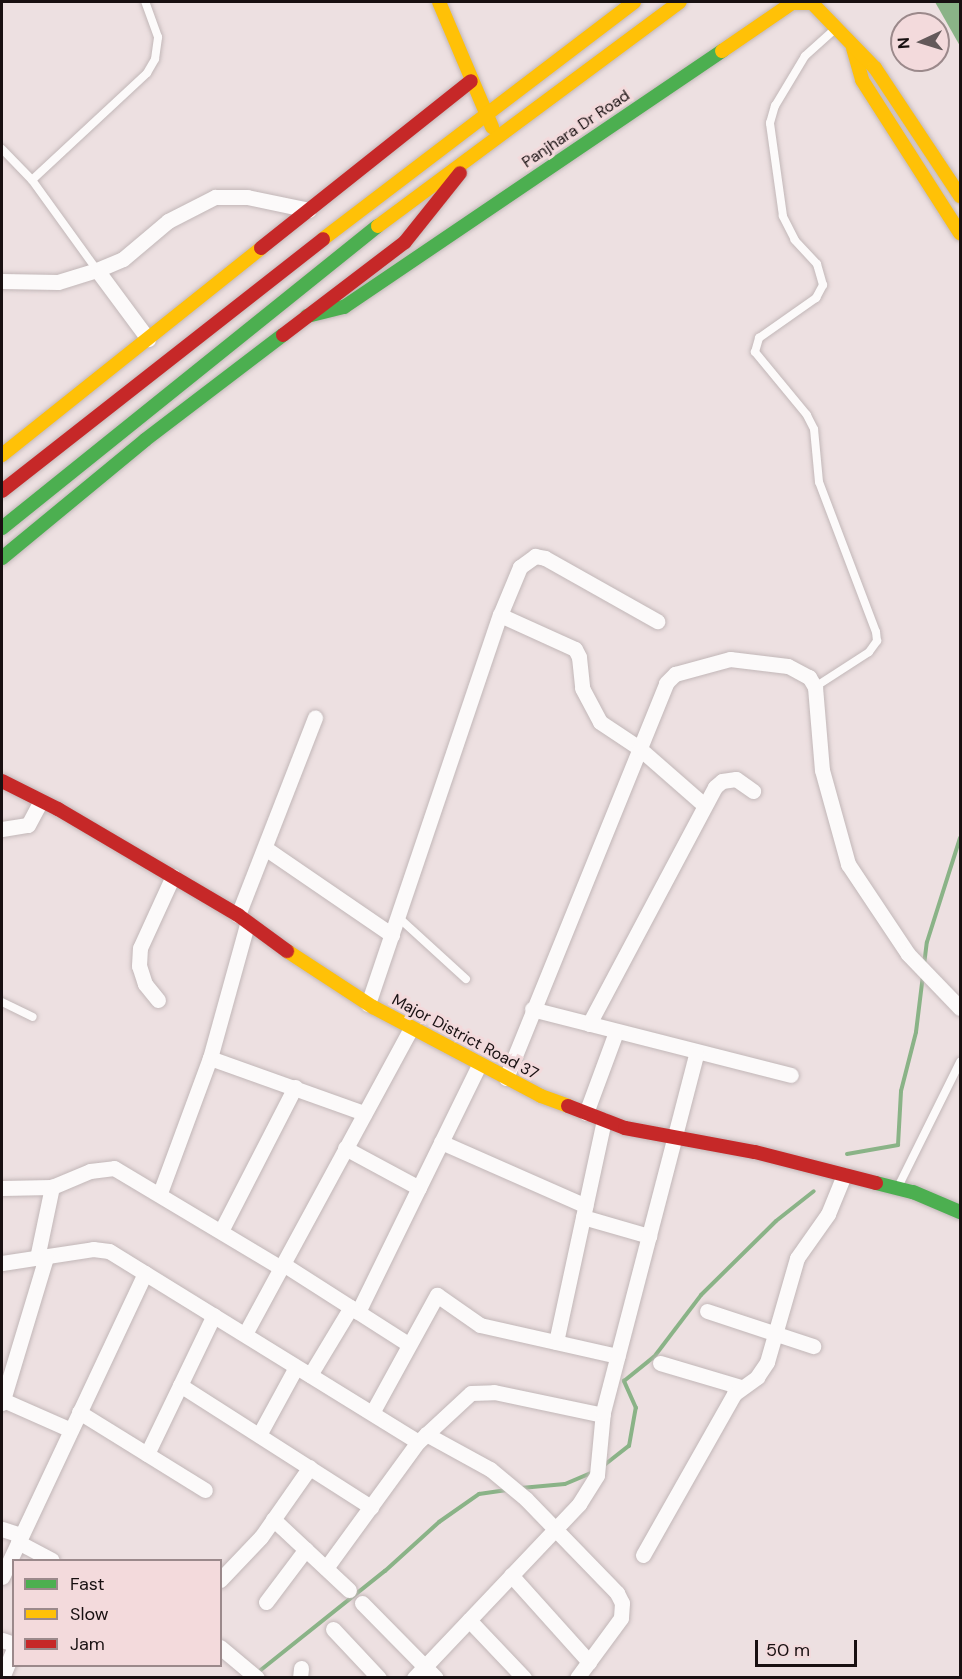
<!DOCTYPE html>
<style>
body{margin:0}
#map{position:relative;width:962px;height:1679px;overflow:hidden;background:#ede0e1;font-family:"DM Sans",sans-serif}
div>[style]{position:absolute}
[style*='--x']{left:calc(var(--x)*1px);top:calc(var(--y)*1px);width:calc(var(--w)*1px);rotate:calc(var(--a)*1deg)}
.water>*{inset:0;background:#8ab387}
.stream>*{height:4px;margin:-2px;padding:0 2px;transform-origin:2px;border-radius:2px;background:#8ab387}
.roads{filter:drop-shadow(0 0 2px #c2b7b8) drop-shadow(0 0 2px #c2b7b8)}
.lane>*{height:8px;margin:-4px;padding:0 4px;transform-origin:4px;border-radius:4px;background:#fcfafa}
.street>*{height:15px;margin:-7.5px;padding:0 7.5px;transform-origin:7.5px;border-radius:7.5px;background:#fcfafa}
.fast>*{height:14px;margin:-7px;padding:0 7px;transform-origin:7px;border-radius:7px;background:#4caf50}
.slow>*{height:14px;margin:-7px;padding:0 7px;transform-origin:7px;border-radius:7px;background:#ffc107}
.jam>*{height:14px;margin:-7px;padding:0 7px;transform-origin:7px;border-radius:7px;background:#c62828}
span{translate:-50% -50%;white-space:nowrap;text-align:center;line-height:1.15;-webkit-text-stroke:6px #f3dadc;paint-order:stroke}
.street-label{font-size:16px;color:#181011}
.frame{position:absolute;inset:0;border:3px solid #181011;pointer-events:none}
.legend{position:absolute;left:12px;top:1559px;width:210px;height:108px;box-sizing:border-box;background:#f3dadc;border:2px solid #9b898b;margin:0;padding:8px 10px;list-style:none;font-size:18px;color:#181011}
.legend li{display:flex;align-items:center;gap:12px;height:30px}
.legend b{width:30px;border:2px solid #9b898b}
.north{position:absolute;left:890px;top:12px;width:60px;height:60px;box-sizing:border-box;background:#f3dadc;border:2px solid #9b898b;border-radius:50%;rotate:266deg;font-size:16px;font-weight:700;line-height:24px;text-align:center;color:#181011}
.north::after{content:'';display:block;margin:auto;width:21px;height:27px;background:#63595a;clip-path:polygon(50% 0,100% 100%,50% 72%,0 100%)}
.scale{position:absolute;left:755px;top:1640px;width:102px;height:27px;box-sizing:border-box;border:3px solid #181011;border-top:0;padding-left:8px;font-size:18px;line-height:21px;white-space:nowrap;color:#181011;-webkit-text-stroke:4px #f3dadc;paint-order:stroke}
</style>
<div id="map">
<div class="water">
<div style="clip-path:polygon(935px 2px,960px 2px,960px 46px)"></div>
</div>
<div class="stream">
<div style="--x:924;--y:965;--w:23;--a:-83"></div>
<div style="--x:927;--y:942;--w:109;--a:-72.4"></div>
<div style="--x:847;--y:1154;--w:52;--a:-10"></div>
<div style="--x:898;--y:1145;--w:54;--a:-86.8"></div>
<div style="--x:901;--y:1091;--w:61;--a:-75.7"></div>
<div style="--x:916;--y:1032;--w:57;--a:-83"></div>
<div style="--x:603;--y:1466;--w:33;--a:-38"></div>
<div style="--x:629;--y:1446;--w:39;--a:-80"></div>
<div style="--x:636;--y:1408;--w:30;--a:-114"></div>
<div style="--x:624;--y:1381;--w:38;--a:-39"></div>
<div style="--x:654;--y:1357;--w:78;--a:-52.8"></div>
<div style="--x:701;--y:1295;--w:105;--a:-44.6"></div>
<div style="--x:776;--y:1221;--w:48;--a:-38.3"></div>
<div style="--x:521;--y:1488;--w:44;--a:-5.2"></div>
<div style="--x:565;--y:1484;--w:28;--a:-23"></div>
<div style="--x:257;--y:1673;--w:164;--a:-38.6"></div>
<div style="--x:385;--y:1571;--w:73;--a:-42.2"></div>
<div style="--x:439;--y:1522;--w:49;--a:-35"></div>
<div style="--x:479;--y:1494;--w:28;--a:-8"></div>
</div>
<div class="roads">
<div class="lane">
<div style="--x:2;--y:149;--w:43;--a:45.9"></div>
<div style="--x:32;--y:180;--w:111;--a:54.2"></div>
<div style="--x:32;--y:180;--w:157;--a:-42.9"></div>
<div style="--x:147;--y:73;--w:16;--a:-60"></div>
<div style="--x:155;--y:59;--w:22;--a:-82"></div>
<div style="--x:158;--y:37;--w:37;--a:-110"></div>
<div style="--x:815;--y:687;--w:64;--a:-32.9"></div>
<div style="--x:869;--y:652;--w:14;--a:-54"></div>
<div style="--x:877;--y:641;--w:9;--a:-96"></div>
<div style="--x:876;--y:632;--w:160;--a:-110.8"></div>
<div style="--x:819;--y:482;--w:53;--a:-95.4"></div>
<div style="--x:814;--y:429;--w:16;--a:-117"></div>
<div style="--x:807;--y:415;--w:82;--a:-129.5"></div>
<div style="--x:755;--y:352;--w:15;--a:-74"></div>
<div style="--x:759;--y:338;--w:70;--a:-35.1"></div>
<div style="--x:816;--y:298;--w:15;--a:-62"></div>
<div style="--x:823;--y:285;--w:22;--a:-106"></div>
<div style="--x:817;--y:264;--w:33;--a:-133"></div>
<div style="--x:795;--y:240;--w:27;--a:-117"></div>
<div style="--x:783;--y:216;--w:94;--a:-98"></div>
<div style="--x:770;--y:123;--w:18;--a:-74"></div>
<div style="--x:775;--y:106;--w:58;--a:-59"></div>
<div style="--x:805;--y:56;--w:40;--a:-42"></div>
<div style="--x:398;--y:917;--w:92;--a:42.4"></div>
<div style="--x:2;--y:1002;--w:34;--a:26"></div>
<div style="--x:898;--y:1187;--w:140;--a:-63.6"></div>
</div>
<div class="street">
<div style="--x:97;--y:270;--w:86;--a:53.5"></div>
<div style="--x:2;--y:281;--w:56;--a:1"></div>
<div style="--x:58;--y:282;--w:41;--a:-17.1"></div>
<div style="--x:97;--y:270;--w:28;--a:-23"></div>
<div style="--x:123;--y:259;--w:59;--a:-40.2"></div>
<div style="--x:168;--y:221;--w:53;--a:-27.1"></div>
<div style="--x:215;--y:197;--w:32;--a:0"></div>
<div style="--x:247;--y:197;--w:63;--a:11.8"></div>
<div style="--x:500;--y:615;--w:82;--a:24.4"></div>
<div style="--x:575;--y:649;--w:9;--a:63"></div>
<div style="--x:579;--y:657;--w:31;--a:84"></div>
<div style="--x:582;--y:688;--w:38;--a:62"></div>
<div style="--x:600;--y:722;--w:47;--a:33.7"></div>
<div style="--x:639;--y:748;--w:86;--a:41.2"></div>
<div style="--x:2;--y:829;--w:26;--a:-9"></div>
<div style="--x:28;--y:825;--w:27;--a:-62"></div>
<div style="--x:265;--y:848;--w:154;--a:34.4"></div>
<div style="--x:238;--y:915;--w:212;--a:-68.7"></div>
<div style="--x:158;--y:1000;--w:21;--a:-129"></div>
<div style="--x:145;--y:984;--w:19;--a:-108"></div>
<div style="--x:139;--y:966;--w:18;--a:-87"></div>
<div style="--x:140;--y:948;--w:79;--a:-65.4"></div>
<div style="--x:368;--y:1004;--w:411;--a:-71.3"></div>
<div style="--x:500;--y:615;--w:52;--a:-67.4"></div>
<div style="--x:520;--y:567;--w:19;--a:-36"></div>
<div style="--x:535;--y:556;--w:10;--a:11"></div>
<div style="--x:545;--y:558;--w:129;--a:29.4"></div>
<div style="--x:532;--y:1009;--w:267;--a:14.3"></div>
<div style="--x:589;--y:1024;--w:268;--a:-62"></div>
<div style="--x:715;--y:787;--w:9;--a:-41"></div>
<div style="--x:722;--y:781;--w:14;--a:-8"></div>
<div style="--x:736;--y:779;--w:21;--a:35"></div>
<div style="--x:210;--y:1058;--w:164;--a:19.7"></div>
<div style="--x:506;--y:1078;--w:426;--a:-67.9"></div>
<div style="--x:666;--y:683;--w:13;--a:-45"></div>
<div style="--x:675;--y:674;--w:57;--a:-15.3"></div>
<div style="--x:730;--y:659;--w:58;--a:6.9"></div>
<div style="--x:788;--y:666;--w:24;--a:28"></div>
<div style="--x:809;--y:677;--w:12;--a:59"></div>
<div style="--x:815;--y:687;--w:83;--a:85.2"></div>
<div style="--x:822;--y:770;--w:98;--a:74.5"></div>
<div style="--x:848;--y:864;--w:108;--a:56.3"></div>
<div style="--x:908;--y:954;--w:75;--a:46.1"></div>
<div style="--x:586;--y:1113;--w:86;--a:-69.7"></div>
<div style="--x:441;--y:1142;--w:158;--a:23.8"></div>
<div style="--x:345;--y:1148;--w:84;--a:28.4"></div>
<div style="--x:2;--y:1188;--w:50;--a:-1.1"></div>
<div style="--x:52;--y:1187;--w:41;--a:-22.8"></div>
<div style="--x:90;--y:1171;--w:24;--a:-7"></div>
<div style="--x:114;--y:1168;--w:195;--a:30.9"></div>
<div style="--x:160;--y:1193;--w:144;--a:-69.7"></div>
<div style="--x:210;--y:1058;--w:138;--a:-74.5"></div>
<div style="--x:583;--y:1217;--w:69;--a:16.1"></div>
<div style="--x:221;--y:1231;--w:162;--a:-62.8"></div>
<div style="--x:37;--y:1258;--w:73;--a:-78.1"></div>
<div style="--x:2;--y:1263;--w:92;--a:-8.7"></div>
<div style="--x:93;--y:1249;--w:16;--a:7"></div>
<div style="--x:109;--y:1251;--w:363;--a:31.7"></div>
<div style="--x:283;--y:1264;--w:148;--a:32.6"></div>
<div style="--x:707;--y:1311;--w:112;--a:18.3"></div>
<div style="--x:358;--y:1312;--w:275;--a:-63.9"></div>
<div style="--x:245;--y:1334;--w:348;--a:-61.5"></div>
<div style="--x:556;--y:1342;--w:227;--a:-77.8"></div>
<div style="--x:660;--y:1363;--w:84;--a:16.5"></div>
<div style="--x:310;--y:1375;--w:79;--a:-58.9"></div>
<div style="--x:180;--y:1385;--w:227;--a:32.6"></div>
<div style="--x:3;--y:1400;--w:74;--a:23.8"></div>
<div style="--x:2;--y:1403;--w:152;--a:-73.2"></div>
<div style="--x:79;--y:1412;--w:148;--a:31.8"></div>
<div style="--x:372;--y:1413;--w:135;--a:-61.2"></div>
<div style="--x:437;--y:1295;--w:52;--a:34.9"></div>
<div style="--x:480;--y:1325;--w:141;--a:12.7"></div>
<div style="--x:426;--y:1434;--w:73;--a:28.7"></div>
<div style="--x:490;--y:1469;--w:47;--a:39.8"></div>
<div style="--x:526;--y:1499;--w:131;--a:45.9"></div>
<div style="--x:617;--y:1593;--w:11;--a:63"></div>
<div style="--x:622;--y:1603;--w:15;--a:94"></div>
<div style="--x:621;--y:1618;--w:74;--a:126.3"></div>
<div style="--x:259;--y:1435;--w:77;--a:-61.4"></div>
<div style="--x:147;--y:1454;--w:154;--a:-64.3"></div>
<div style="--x:273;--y:1519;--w:104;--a:43.1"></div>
<div style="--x:2;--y:1529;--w:20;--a:18"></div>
<div style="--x:18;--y:1542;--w:38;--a:28"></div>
<div style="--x:643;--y:1555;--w:185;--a:-60.5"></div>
<div style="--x:734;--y:1394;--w:29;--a:-36"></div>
<div style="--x:757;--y:1377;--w:18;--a:-56"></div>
<div style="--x:767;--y:1362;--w:108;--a:-73.9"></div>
<div style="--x:797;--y:1258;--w:54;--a:-54.8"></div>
<div style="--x:828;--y:1214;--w:42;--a:-67.7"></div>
<div style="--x:326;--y:1568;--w:156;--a:-53.9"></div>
<div style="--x:418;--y:1442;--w:72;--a:-42.8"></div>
<div style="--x:471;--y:1393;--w:23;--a:-2"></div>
<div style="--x:494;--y:1392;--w:111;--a:11.9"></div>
<div style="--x:511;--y:1575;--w:117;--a:48.1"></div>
<div style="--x:2;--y:1577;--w:336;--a:-64.8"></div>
<div style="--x:220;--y:1580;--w:59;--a:-46.4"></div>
<div style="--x:261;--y:1537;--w:85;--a:-55"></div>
<div style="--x:266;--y:1602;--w:66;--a:-53"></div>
<div style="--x:362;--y:1603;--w:105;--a:45.4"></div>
<div style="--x:469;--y:1620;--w:80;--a:46.5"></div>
<div style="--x:333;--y:1629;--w:67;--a:46.8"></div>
<div style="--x:2;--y:1640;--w:13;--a:18"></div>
<div style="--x:220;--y:1647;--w:48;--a:40"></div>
<div style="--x:2;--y:1678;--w:32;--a:-68"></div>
<div style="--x:300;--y:1678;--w:10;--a:-84"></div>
<div style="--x:414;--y:1678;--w:240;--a:-46.5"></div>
<div style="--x:579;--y:1504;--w:34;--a:-58"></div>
<div style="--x:597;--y:1475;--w:63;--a:-84.6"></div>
<div style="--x:603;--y:1412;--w:370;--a:-75.4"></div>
</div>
<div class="fast">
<div style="--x:307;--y:316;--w:38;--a:-14"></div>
<div style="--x:344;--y:307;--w:457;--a:-34.1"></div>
<div style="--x:2;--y:528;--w:482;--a:-38.8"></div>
<div style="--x:2;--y:558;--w:185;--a:-39.5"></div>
<div style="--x:145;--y:440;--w:173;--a:-37.3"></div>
<div style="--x:876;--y:1183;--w:38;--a:14"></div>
<div style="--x:913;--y:1192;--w:51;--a:23.1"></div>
</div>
<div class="slow">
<div style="--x:439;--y:2;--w:136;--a:67"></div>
<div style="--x:853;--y:48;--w:33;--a:74"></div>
<div style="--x:862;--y:80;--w:182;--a:57.4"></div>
<div style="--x:722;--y:51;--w:85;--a:-34.4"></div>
<div style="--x:792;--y:3;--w:20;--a:0"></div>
<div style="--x:812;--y:3;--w:91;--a:45.9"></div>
<div style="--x:875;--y:68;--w:154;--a:56.4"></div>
<div style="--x:378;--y:226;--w:376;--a:-36.6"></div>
<div style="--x:323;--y:239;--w:391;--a:-37.3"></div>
<div style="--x:2;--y:455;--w:332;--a:-38.6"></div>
<div style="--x:287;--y:951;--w:103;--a:33.1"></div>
<div style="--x:373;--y:1007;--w:190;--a:27.9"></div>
<div style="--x:541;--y:1096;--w:29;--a:20"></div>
</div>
<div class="jam">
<div style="--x:261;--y:248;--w:268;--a:-38.5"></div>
<div style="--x:283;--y:335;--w:153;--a:-37.3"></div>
<div style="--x:405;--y:242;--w:88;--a:-51.4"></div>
<div style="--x:2;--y:491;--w:408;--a:-38.1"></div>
<div style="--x:2;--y:781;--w:63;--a:26.6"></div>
<div style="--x:58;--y:809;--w:209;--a:30.5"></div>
<div style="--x:238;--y:915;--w:61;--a:36.3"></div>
<div style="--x:568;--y:1106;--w:61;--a:21.1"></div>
<div style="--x:625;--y:1128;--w:132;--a:10.5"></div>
<div style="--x:755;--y:1152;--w:125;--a:14.4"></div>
</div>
</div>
<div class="street-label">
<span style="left:576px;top:129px;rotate:-34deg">Panjhara Dr Road</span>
<span style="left:465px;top:1037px;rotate:28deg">Major District Road 37</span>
</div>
<div class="frame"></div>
<ul class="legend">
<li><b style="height:8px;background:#4caf50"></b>Fast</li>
<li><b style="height:8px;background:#ffc107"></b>Slow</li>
<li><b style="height:8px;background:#c62828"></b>Jam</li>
</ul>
<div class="north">N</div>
<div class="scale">50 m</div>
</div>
